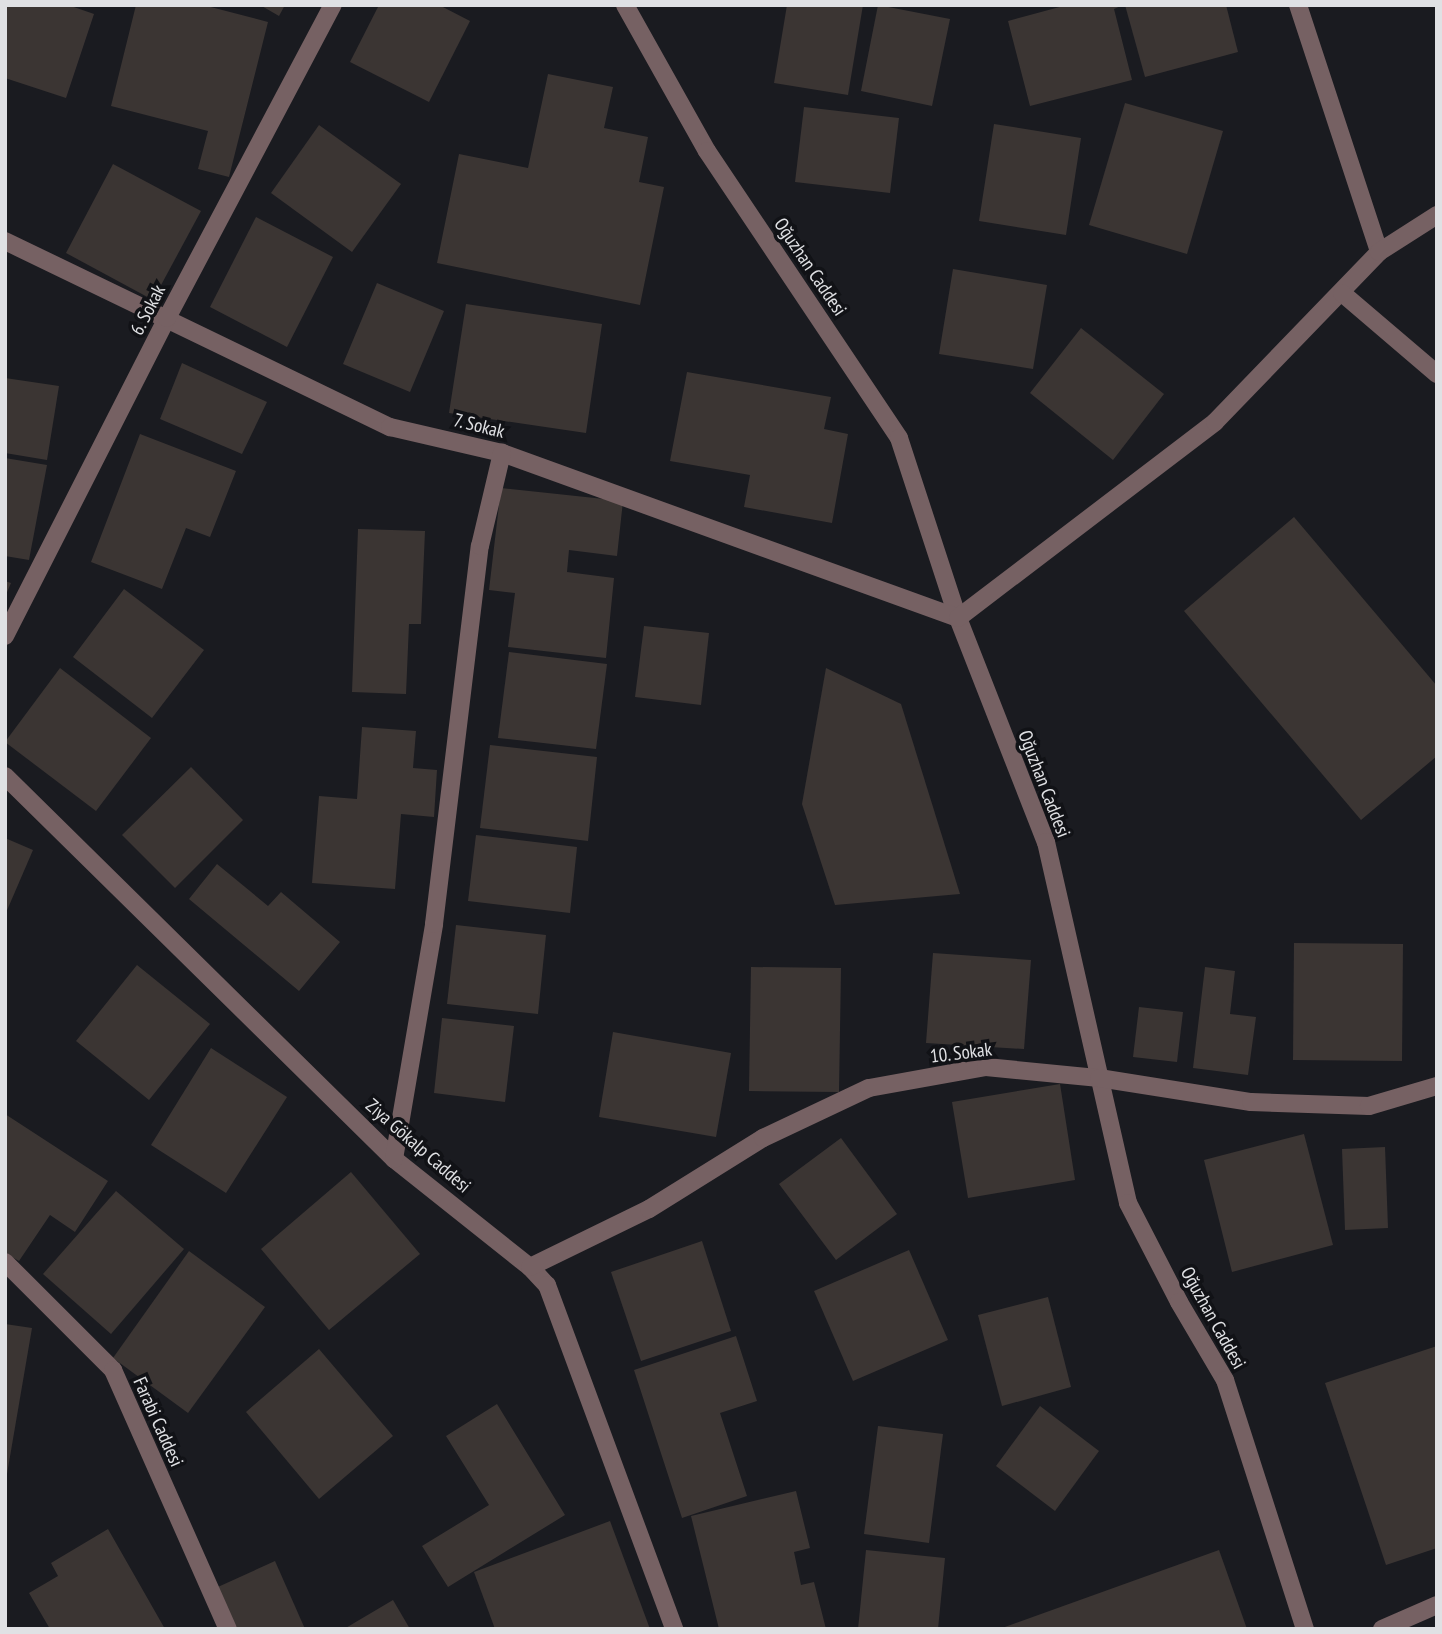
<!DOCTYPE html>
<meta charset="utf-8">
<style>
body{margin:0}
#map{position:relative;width:1442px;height:1634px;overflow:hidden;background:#1a1b20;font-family:"PT Sans Narrow",sans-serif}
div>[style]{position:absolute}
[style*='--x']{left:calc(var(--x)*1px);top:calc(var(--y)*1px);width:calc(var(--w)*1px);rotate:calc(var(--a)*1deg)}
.building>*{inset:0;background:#3b3533}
.minor>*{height:18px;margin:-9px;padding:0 9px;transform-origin:9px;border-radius:9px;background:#766163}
span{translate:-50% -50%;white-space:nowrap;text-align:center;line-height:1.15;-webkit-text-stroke:7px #111216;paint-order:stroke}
.street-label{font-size:19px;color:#e0e1e4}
.frame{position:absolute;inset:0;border:7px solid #e0e1e4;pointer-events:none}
</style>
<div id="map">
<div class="building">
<div style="clip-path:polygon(5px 5px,68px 5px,94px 14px,66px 98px,5px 78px)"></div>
<div style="clip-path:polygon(136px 5px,203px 5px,268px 22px,229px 177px,198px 169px,208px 131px,111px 106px)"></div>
<div style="clip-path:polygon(260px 5px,285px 5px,279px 16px)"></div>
<div style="clip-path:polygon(379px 5px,439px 5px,470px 21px,429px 102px,350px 62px)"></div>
<div style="clip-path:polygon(787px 5px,863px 5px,848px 95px,774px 83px)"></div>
<div style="clip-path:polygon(878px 5px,950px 19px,932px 106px,861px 91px)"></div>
<div style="clip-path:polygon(1067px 5px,1123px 5px,1114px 9px,1132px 80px,1030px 106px,1008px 21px)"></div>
<div style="clip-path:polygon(1125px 5px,1226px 5px,1238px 52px,1145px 77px)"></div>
<div style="clip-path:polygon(548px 74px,613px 87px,604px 128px,648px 137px,639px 182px,664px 187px,640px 305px,437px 263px,459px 154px,528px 168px)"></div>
<div style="clip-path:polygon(1125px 103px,1223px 131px,1187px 254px,1089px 225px)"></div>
<div style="clip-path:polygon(804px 107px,899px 118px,890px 193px,795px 182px)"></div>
<div style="clip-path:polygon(994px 124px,1081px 138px,1066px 235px,979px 221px)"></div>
<div style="clip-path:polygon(319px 125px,401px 184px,352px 252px,271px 193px)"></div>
<div style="clip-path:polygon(113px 164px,201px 211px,153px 300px,66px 253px)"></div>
<div style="clip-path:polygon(256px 217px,333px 257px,287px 347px,210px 307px)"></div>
<div style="clip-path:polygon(953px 269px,1047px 285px,1033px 369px,939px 354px)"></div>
<div style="clip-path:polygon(377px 283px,444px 311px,410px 392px,343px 364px)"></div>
<div style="clip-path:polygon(466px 304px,602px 324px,586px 433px,449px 413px)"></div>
<div style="clip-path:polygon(1081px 328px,1164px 394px,1113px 460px,1030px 393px)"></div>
<div style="clip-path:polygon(182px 363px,267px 402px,242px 454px,160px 419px)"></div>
<div style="clip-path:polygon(687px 372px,831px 397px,824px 429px,848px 434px,832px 523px,744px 507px,750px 475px,670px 461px)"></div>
<div style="clip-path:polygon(5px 378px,59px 386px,47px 460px,5px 453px)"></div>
<div style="clip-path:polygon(140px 434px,236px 471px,210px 537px,186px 528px,162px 589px,91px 562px)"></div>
<div style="clip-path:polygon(5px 458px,47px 465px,29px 560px,5px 556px)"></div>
<div style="clip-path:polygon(501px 488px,623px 501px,617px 556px,569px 550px,567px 572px,614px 578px,606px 658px,508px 647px,515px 593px,489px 590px)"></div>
<div style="clip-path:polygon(1294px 517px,1437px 686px,1437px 756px,1361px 820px,1184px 611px)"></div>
<div style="clip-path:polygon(358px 529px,425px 531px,421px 624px,409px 624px,406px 694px,352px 692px)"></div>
<div style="clip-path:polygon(5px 581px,11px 583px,5px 597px)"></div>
<div style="clip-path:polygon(124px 589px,204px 650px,152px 718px,73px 657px)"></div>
<div style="clip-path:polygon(644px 626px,709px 633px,701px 705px,635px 697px)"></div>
<div style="clip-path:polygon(509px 652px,607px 664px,596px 749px,498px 738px)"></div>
<div style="clip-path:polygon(60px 668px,151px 738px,96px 811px,5px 742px)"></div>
<div style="clip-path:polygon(826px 668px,901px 704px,960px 894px,835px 905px,802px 804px)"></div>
<div style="clip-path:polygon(362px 727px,416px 731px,413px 768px,437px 770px,434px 817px,401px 814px,395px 889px,312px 883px,319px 796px,357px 799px)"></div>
<div style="clip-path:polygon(490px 745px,597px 757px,588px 841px,480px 828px)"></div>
<div style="clip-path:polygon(191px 767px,243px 820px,175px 888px,122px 835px)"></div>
<div style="clip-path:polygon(476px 835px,577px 847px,570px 913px,468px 901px)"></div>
<div style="clip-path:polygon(5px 838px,33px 850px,5px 915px)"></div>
<div style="clip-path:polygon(217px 864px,268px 906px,281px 892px,340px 942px,299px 991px,189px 899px)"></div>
<div style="clip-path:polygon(456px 925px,546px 935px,538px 1014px,447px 1004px)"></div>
<div style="clip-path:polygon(1294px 943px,1403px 944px,1402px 1061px,1293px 1060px)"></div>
<div style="clip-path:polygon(933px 953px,1031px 960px,1024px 1049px,926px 1043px)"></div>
<div style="clip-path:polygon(137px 965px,210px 1024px,149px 1100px,76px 1041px)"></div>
<div style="clip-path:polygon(751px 967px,841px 968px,839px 1092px,749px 1091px)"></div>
<div style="clip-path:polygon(1205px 967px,1235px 971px,1230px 1014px,1256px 1017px,1248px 1075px,1193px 1068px)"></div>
<div style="clip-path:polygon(1139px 1007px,1183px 1012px,1177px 1062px,1133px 1057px)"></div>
<div style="clip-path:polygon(442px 1018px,514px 1026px,505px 1102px,434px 1093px)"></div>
<div style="clip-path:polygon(613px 1032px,731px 1053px,716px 1137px,599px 1117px)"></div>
<div style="clip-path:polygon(211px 1048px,287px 1097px,226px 1193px,151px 1145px)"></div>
<div style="clip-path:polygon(1060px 1084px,1075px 1180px,968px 1198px,952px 1102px)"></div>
<div style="clip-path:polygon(5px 1114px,108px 1181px,75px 1232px,50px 1215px,19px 1261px,5px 1253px)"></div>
<div style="clip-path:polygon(1304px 1134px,1333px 1245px,1232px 1272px,1204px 1160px)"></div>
<div style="clip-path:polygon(841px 1138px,897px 1214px,836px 1260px,779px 1184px)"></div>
<div style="clip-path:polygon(1385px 1147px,1388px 1228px,1345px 1230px,1342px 1149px)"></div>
<div style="clip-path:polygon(351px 1172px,420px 1254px,329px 1330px,261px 1249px)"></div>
<div style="clip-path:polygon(116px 1191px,184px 1249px,111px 1334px,43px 1274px)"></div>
<div style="clip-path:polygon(702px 1241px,731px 1331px,641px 1361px,611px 1272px)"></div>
<div style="clip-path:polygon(909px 1250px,948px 1340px,853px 1381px,814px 1291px)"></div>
<div style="clip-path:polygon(189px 1251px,265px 1307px,188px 1413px,113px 1358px)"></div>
<div style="clip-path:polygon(1048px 1297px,1071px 1387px,1002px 1406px,978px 1315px)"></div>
<div style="clip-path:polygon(5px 1324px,32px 1328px,7px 1474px,5px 1474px)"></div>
<div style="clip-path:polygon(736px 1336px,757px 1401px,720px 1413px,747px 1496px,682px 1518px,634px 1370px)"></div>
<div style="clip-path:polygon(1437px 1346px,1437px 1548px,1386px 1565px,1325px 1383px)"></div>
<div style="clip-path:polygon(319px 1349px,393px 1436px,319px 1499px,246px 1412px)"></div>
<div style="clip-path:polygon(497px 1404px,565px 1515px,448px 1587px,422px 1546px,489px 1505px,446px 1436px)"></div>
<div style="clip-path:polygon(1040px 1406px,1099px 1451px,1055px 1511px,996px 1466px)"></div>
<div style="clip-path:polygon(878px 1426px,943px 1434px,929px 1543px,864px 1534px)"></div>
<div style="clip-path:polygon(796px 1491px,810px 1548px,794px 1552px,801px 1585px,814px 1582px,826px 1629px,719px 1629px,691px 1516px)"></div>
<div style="clip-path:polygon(610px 1521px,650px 1629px,495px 1629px,474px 1572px)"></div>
<div style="clip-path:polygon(108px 1529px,165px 1629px,50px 1629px,29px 1593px,58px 1576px,51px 1563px)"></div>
<div style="clip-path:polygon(866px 1550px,945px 1558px,938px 1629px,858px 1629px)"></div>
<div style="clip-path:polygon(1219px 1550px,1247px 1629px,1002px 1629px,1002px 1628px)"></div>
<div style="clip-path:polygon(275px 1561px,305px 1629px,226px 1629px,209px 1591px)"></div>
<div style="clip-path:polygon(393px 1600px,410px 1629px,344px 1629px)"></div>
</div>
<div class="minor">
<div style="--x:625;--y:5;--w:167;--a:60.7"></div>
<div style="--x:707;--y:151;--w:345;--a:56.2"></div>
<div style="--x:899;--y:438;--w:189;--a:71.9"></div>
<div style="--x:958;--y:618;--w:241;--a:68.6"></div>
<div style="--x:1046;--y:842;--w:370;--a:77.2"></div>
<div style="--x:1128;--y:1203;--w:111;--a:62.7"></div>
<div style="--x:1179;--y:1302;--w:91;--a:59.5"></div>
<div style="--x:1225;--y:1380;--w:262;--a:72.2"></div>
<div style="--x:1298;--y:5;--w:260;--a:71.8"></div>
<div style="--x:5;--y:241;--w:428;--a:25.8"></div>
<div style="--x:390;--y:427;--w:115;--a:13.1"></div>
<div style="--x:502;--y:453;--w:485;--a:19.9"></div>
<div style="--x:958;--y:618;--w:323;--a:-37.3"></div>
<div style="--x:1215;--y:422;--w:236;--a:-46"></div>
<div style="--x:1379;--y:252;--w:69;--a:-32.5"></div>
<div style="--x:1342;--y:293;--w:125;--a:40.5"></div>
<div style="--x:5;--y:636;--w:357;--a:-63"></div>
<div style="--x:167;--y:318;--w:354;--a:-62.1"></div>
<div style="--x:5;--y:776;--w:546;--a:44.55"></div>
<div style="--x:394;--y:1159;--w:174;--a:38.5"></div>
<div style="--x:530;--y:1267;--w:25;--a:47"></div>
<div style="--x:547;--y:1285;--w:367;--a:69.7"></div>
<div style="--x:394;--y:1159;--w:238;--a:-80.3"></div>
<div style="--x:434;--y:924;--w:381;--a:-83.1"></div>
<div style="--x:480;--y:546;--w:96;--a:-76.7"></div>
<div style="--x:5;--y:1262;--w:153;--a:45"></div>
<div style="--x:113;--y:1370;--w:283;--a:66.1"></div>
<div style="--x:530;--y:1267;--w:132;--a:-26"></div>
<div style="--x:649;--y:1209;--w:134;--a:-31.9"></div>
<div style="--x:763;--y:1138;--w:117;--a:-25.3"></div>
<div style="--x:869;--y:1088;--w:119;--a:-10.2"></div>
<div style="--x:986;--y:1067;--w:114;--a:5.6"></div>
<div style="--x:1099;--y:1078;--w:154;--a:9"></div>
<div style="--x:1251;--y:1102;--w:118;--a:1.9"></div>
<div style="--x:1369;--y:1106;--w:71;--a:-16.4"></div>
<div style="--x:1382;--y:1629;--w:60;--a:-23.6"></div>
</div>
<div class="street-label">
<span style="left:810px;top:267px;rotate:56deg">Oğuzhan Caddesi</span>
<span style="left:148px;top:310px;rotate:-63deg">6. Sokak</span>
<span style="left:479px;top:426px;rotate:14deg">7. Sokak</span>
<span style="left:1044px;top:784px;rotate:69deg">Oğuzhan Caddesi</span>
<span style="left:961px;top:1053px;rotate:-7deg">10. Sokak</span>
<span style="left:418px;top:1146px;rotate:41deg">Ziya Gökalp Caddesi</span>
<span style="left:1213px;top:1318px;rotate:61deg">Oğuzhan Caddesi</span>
<span style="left:158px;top:1422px;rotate:66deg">Farabi Caddesi</span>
</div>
<div class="frame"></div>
</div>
